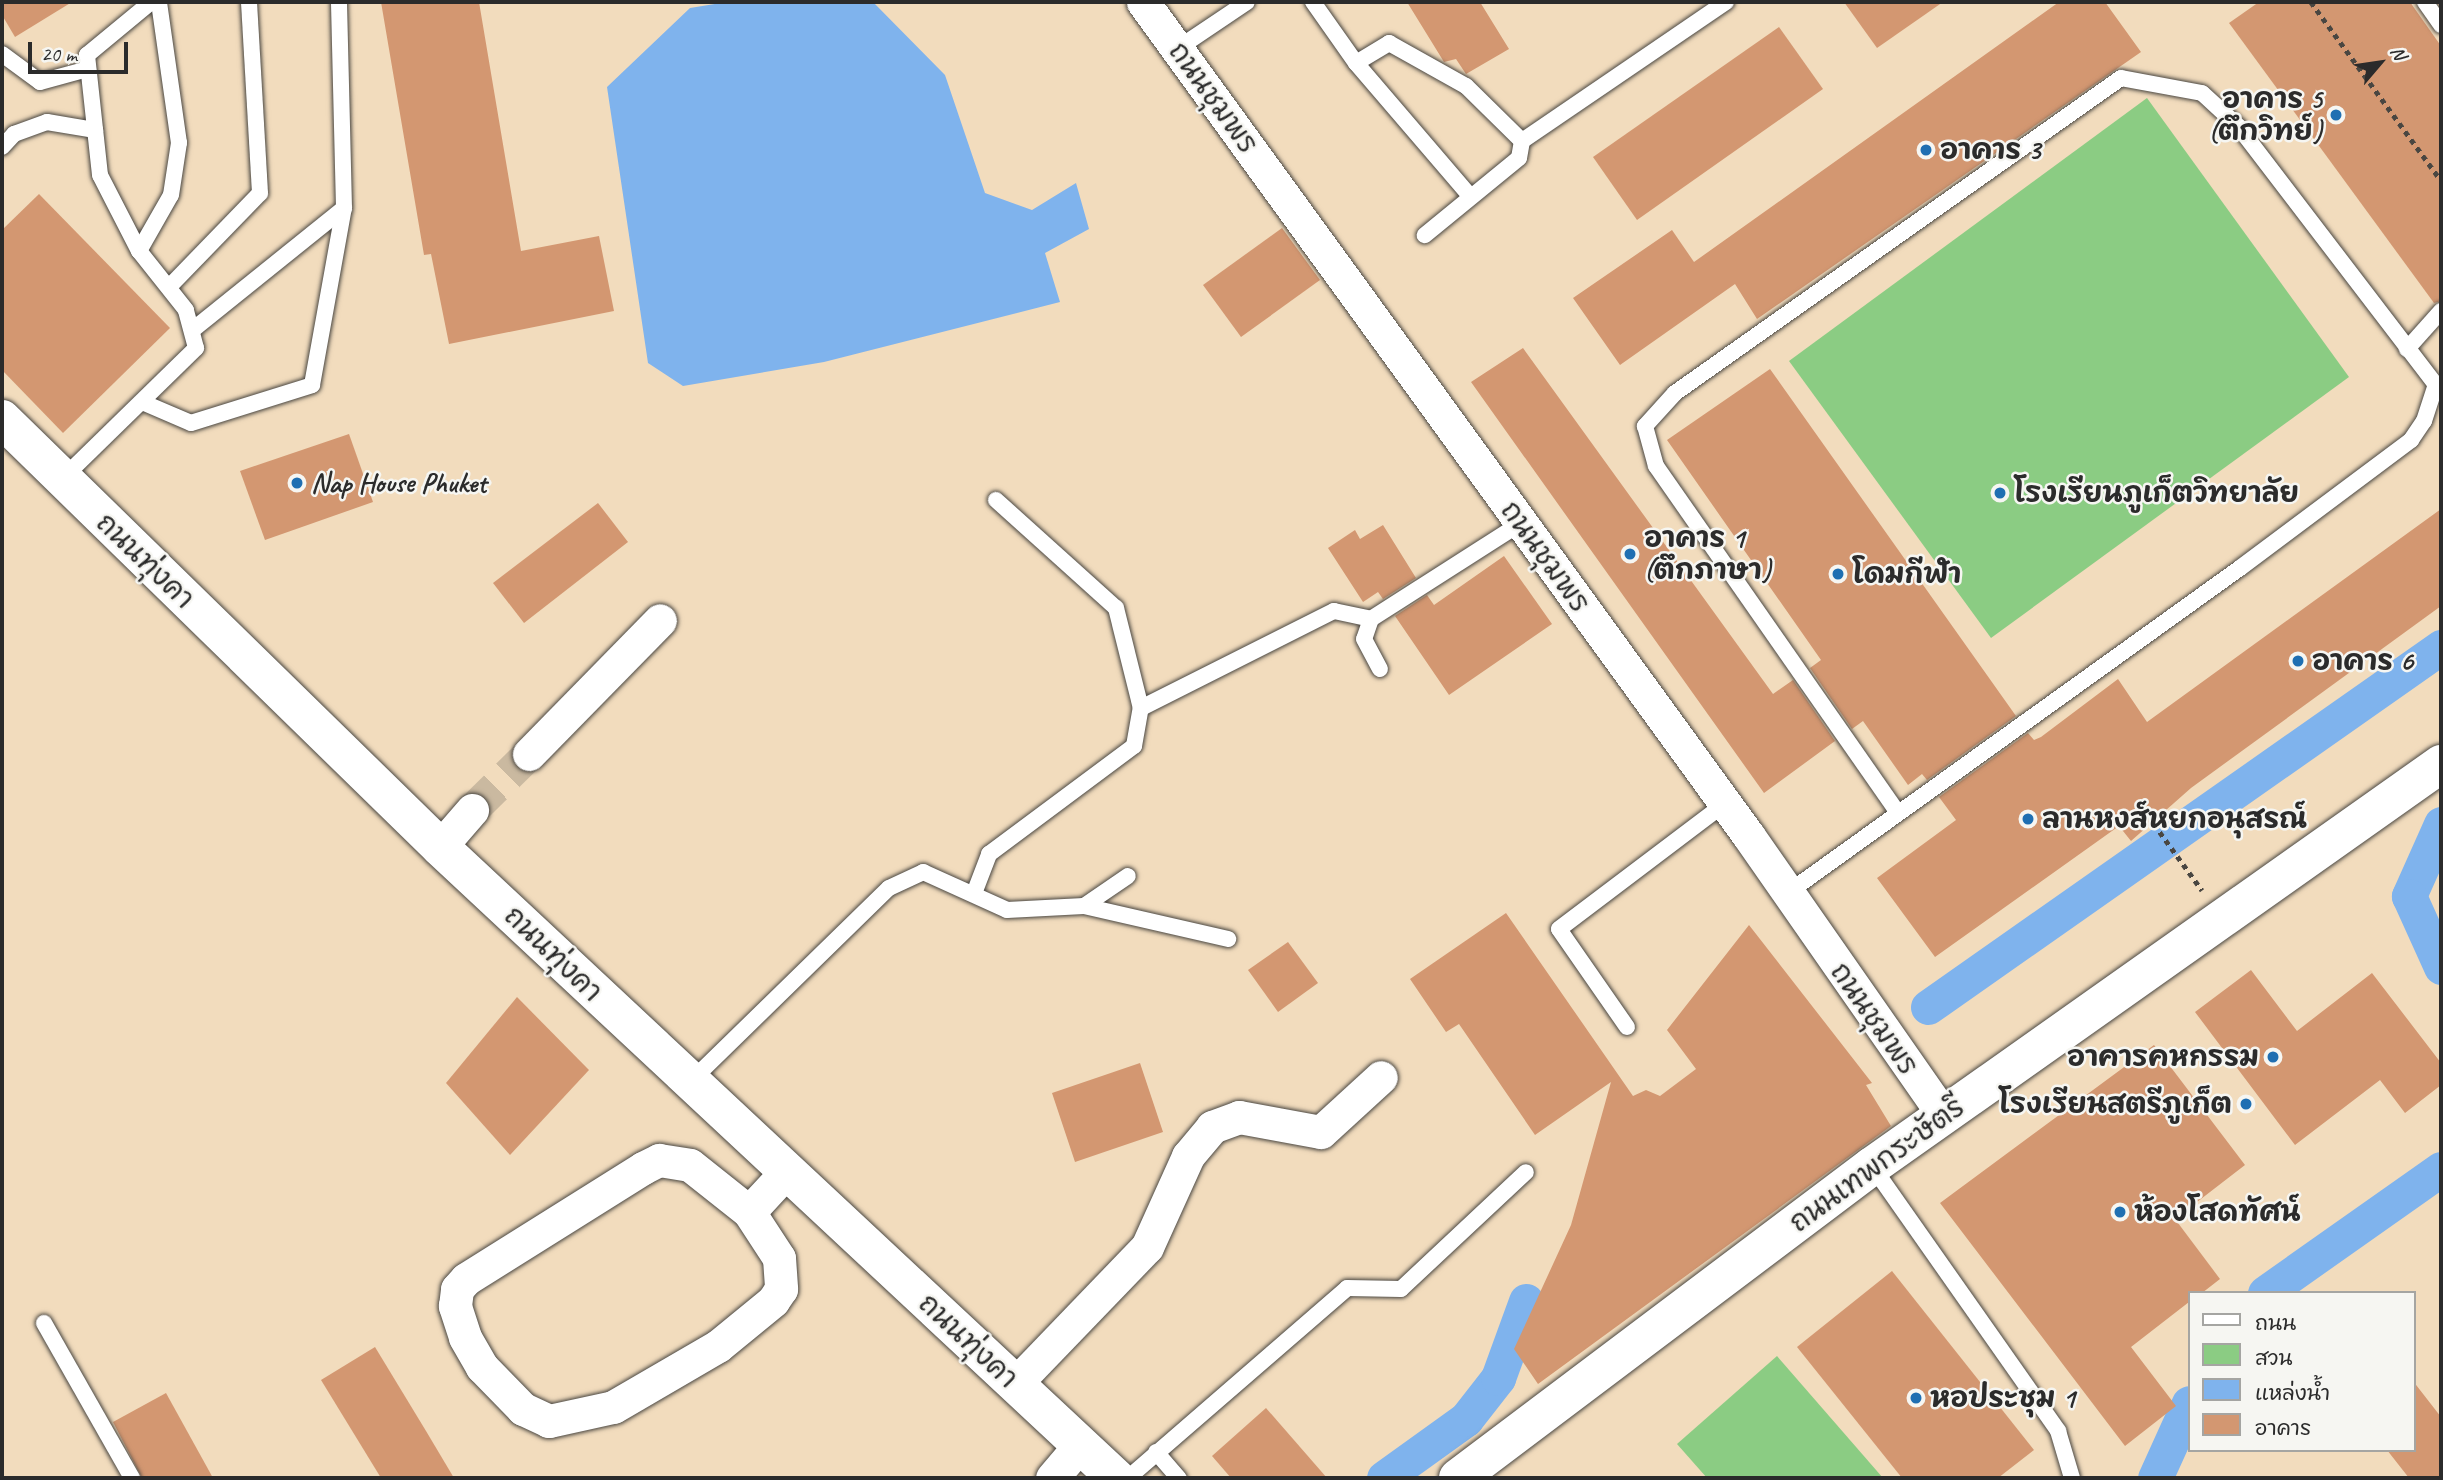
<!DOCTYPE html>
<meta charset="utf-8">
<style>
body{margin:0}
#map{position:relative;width:2443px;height:1480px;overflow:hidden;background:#f2dcbd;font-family:Caveat,"Playpen Sans Thai",sans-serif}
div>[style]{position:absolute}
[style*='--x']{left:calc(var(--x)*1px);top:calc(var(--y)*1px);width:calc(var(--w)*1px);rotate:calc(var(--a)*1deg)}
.green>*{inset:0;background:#8bcc83}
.water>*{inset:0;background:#7fb3ed}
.canal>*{height:35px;margin:-17.5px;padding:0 17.5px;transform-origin:17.5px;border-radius:17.5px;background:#7fb3ed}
.building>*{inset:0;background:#d39771}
.street-tunnel>*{height:33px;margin-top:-16.5px;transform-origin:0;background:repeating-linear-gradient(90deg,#cab9a0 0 33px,transparent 0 50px)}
.path>*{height:4.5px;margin-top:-2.25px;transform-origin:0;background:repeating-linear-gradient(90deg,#494641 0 5px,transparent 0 10px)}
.roads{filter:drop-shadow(0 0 2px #494641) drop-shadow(0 0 2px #494641)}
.lane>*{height:16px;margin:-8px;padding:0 8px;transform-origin:8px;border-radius:8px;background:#fff}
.street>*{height:33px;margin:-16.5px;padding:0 16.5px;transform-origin:16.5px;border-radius:16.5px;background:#fff}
.secondary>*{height:38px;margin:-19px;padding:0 19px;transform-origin:19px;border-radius:19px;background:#fff}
.primary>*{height:38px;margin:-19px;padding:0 19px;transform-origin:19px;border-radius:19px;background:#fff}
.dots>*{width:19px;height:19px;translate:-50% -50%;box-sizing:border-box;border:4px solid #f6f6f2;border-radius:50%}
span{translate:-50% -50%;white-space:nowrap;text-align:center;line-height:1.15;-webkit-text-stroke:5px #f6f6f2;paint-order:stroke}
.street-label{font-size:28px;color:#2b2b2b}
.poi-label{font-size:28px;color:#2b2b2b;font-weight:700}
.right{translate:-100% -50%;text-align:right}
.left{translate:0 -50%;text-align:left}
.frame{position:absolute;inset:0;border:4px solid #2b2b2b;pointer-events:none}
.legend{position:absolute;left:2188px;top:1291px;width:228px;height:161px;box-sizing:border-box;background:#f6f6f2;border:2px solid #a5a5a2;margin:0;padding:9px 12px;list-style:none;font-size:21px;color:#2b2b2b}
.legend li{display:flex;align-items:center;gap:14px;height:35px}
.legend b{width:35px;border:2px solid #a5a5a2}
.north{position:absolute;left:2345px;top:28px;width:70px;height:70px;-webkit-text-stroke:5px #f6f6f2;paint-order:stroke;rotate:61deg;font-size:19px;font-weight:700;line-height:28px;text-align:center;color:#2b2b2b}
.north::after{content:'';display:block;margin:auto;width:24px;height:32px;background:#2b2b2b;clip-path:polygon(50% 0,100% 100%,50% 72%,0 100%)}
.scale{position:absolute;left:28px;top:42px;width:100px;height:32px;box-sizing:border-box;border:4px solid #2b2b2b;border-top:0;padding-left:9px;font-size:21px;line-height:24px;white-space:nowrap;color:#2b2b2b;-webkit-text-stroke:5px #f6f6f2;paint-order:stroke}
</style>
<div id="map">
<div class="green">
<div style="clip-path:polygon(2147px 98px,2349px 377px,1991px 638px,1789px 361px)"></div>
<div style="clip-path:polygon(1777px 1356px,1883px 1478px,1707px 1478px,1677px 1444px)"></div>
</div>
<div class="water">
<div style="clip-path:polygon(727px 2px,873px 2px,945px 75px,985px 193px,1032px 210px,1076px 183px,1089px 229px,1045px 253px,1060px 302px,824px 362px,683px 386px,648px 363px,607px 87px,690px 8px)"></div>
</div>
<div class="canal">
<div style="--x:2441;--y:824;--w:79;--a:114"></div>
<div style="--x:2409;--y:896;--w:78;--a:65.7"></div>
<div style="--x:1928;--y:1007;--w:627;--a:-35.06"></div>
<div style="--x:2265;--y:1293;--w:215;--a:-35.2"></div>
<div style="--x:1384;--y:1478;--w:101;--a:-35.7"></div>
<div style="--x:1466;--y:1419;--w:52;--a:-52"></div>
<div style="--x:1498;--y:1378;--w:82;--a:-70"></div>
<div style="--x:2155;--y:1478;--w:82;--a:-65.6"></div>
</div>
<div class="building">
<div style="clip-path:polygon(2px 2px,72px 2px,15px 37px,2px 15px)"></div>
<div style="clip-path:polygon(381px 2px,479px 2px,521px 251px,599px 236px,614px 311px,449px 344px,431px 254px,424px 255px)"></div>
<div style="clip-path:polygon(1407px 2px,1480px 2px,1509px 49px,1466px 74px,1456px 59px,1444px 62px)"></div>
<div style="clip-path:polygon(1844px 2px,1943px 2px,1877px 48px)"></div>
<div style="clip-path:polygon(2059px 2px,2105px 2px,2141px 52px,1757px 319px,1735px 284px,1620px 365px,1573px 298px,1672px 230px,1694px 262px)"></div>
<div style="clip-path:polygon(2259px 2px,2410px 2px,2441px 46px,2441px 301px,2434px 303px,2229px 23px)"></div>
<div style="clip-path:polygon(1779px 27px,1823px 89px,1637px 220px,1593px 157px)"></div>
<div style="clip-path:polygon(39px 194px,170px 328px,63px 433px,2px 370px,2px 230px)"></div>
<div style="clip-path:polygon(1282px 228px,1320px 280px,1241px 337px,1203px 285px)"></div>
<div style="clip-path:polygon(1523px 348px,1773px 694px,1793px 680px,1835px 741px,1764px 793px,1471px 382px)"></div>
<div style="clip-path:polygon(1770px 369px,2016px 716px,1927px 780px,1922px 774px,1908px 785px,1863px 721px,1852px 729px,1810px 668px,1821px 660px,1667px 440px)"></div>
<div style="clip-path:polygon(349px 434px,373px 502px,265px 540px,240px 471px)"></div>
<div style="clip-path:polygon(598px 503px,628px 542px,524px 623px,493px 583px)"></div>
<div style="clip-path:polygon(2441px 509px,2441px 606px,2191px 788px,2131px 841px,2119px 826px,1935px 957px,1877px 878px,1956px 820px,1939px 797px,2028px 733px,2034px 740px,2041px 737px,2118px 679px,2147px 722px)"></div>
<div style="clip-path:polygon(1383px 525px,1416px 578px,1383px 599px,1378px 592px,1363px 602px,1328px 548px,1355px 530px,1360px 539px)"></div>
<div style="clip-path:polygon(1504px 556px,1552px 624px,1449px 695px,1395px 616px,1427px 595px,1434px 605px)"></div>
<div style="clip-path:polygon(1506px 913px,1633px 1096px,1646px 1090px,1660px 1096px,1696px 1069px,1667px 1030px,1749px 925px,1872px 1083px,1866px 1085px,1891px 1126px,1538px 1384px,1514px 1349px,1571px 1225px,1611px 1082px,1535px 1135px,1459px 1024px,1446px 1032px,1410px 979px)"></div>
<div style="clip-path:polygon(1288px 942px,1318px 983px,1278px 1012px,1248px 970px)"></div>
<div style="clip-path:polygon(2251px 970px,2297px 1031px,2372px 973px,2441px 1063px,2441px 1085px,2405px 1113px,2380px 1080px,2295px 1145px,2195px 1012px)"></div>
<div style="clip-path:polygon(517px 997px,589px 1070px,510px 1155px,446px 1083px)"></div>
<div style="clip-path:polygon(2154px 1045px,2245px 1165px,2175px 1219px,2220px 1279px,2202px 1293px,2189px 1293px,2189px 1302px,2131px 1347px,2176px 1406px,2125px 1446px,1940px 1203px)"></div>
<div style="clip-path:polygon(1140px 1063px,1163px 1132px,1075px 1162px,1052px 1093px)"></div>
<div style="clip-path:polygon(1892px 1271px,2034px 1450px,1998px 1478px,1902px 1478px,1797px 1347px)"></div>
<div style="clip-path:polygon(375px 1347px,426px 1431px,454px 1478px,381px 1478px,321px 1380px)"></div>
<div style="clip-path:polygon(2413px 1381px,2441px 1417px,2441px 1478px,2409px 1478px,2387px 1450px,2413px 1450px)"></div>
<div style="clip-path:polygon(166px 1393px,213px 1478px,142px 1478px,113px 1422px)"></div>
<div style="clip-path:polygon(1266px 1408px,1327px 1478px,1231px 1478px,1212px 1456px)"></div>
</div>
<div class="street-tunnel">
<div style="--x:472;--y:810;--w:80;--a:-44.5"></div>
</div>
<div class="path">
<div style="--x:2311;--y:2;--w:220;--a:53.9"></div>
<div style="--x:2154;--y:824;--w:82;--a:54"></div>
</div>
<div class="roads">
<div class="lane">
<div style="--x:1313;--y:2;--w:75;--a:54.8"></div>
<div style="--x:1356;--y:63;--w:39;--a:-31"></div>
<div style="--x:1389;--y:43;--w:88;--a:29.2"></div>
<div style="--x:1466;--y:86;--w:78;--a:44.5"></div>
<div style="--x:1522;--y:141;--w:17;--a:100"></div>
<div style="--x:1519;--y:158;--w:122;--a:140.7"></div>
<div style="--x:2425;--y:2;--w:28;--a:55"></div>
<div style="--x:1177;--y:49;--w:84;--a:-33.9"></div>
<div style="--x:2;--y:54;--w:47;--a:36.4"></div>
<div style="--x:40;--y:82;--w:50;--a:-15.2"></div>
<div style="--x:1356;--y:63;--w:175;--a:49.4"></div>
<div style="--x:1522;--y:141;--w:247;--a:-34.3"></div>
<div style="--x:2;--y:147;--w:18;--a:-47"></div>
<div style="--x:14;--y:134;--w:35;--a:-20"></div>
<div style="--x:47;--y:122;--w:49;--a:9.5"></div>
<div style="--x:139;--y:251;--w:64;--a:-60.3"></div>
<div style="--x:171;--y:195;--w:53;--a:-81.3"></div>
<div style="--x:179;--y:143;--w:142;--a:-98.1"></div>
<div style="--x:170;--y:286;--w:129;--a:-45.9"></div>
<div style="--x:260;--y:193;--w:191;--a:-93.3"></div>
<div style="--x:195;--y:328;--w:191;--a:-38.8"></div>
<div style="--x:2407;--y:349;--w:51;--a:-48.2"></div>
<div style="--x:142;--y:402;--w:53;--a:23.2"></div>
<div style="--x:191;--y:423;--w:127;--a:-17.4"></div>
<div style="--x:312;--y:385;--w:180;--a:-79.8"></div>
<div style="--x:344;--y:208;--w:206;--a:-91.4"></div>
<div style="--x:63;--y:478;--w:186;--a:-44.3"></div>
<div style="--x:196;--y:348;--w:39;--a:-105"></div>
<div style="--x:186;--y:310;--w:75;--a:-128.5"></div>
<div style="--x:139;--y:251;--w:85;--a:-117.2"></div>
<div style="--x:100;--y:175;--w:121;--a:-96.2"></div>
<div style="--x:87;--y:55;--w:83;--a:-39.6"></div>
<div style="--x:996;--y:500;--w:161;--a:42"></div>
<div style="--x:1116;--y:608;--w:103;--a:76"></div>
<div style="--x:1371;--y:619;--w:21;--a:109"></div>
<div style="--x:1364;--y:639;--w:34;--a:62"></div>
<div style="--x:975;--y:891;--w:40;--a:-69"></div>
<div style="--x:989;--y:854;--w:181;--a:-36.7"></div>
<div style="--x:1134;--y:746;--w:39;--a:-80"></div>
<div style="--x:1141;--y:708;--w:216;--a:-26.7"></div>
<div style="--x:1334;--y:611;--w:38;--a:12"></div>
<div style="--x:1371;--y:619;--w:178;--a:-32.6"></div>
<div style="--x:1786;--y:894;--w:559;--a:-35.68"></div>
<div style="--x:2240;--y:568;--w:214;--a:-36.8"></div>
<div style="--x:2411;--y:440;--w:23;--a:-56"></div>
<div style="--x:2424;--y:421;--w:38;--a:-72"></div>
<div style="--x:2436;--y:385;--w:325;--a:-127.4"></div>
<div style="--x:2239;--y:127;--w:50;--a:-137.4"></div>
<div style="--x:2202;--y:93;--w:82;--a:-169.5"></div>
<div style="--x:2121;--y:78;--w:546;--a:144.77"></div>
<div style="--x:1675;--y:393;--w:45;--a:132.3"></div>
<div style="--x:1645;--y:426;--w:41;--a:74.6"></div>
<div style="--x:1656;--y:466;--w:423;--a:55.1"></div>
<div style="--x:1084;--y:906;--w:53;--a:-34.3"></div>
<div style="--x:1627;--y:1027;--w:119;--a:-124.8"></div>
<div style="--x:1559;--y:929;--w:207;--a:-37.1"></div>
<div style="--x:689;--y:1083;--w:279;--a:-44.3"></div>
<div style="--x:889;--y:888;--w:38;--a:-25"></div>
<div style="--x:923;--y:872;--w:92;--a:24.3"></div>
<div style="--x:1007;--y:910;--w:77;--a:-3"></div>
<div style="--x:1084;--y:906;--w:148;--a:12.9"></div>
<div style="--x:1872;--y:1166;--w:324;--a:54.9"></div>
<div style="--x:2058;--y:1431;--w:49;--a:73.4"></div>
<div style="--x:44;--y:1323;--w:178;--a:60.4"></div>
<div style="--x:1156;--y:1452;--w:35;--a:49"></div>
<div style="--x:1128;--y:1478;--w:290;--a:-40.9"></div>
<div style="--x:1347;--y:1288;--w:54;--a:1.1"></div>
<div style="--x:1401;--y:1289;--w:171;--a:-43.1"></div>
</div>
<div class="street">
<div style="--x:1143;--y:2;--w:1030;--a:54.01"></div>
<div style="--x:1748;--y:835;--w:341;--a:55.1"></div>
<div style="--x:529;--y:754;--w:187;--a:-45.6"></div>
<div style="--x:440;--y:847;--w:49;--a:-49.1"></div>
<div style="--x:749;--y:1212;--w:55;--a:56.9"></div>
<div style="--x:779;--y:1258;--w:31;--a:86"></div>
<div style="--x:781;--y:1289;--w:14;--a:124"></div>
<div style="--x:773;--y:1301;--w:71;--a:140.7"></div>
<div style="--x:718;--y:1346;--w:121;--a:149.8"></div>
<div style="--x:613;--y:1407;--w:66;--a:167.7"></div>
<div style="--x:549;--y:1421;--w:29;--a:-155"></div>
<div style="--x:523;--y:1409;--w:59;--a:-134.3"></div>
<div style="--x:482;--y:1367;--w:34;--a:-120"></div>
<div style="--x:465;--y:1337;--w:33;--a:-108"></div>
<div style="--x:455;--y:1306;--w:17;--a:-83"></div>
<div style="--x:457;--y:1289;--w:13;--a:-48"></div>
<div style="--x:466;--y:1279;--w:209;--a:-32.1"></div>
<div style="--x:643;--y:1168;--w:18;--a:-27"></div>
<div style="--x:659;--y:1160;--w:31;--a:9"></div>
<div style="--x:690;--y:1165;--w:75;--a:38.5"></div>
<div style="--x:749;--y:1212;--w:54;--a:-47.2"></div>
<div style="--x:1015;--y:1384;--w:190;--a:-46.1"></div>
<div style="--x:1147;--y:1247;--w:100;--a:-65.7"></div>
<div style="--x:1188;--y:1156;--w:38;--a:-50"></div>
<div style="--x:1212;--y:1127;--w:29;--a:-20"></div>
<div style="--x:1239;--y:1117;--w:83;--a:10.4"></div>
<div style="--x:1321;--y:1132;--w:81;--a:-42.5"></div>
<div style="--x:1052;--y:1478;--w:43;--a:-49.7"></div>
</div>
<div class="secondary">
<div style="--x:2;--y:419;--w:612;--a:44.34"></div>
<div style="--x:440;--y:847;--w:925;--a:43.03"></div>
</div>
<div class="primary">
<div style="--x:1458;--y:1478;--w:518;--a:-37"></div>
<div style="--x:1872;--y:1166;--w:697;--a:-35.24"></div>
</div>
</div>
<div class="dots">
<div style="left:2336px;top:115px;background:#1f6fb2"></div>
<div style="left:1926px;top:150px;background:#1f6fb2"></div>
<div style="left:297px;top:483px;background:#1f6fb2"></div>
<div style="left:2000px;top:493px;background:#1f6fb2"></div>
<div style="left:1630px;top:554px;background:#1f6fb2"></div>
<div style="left:1838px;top:574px;background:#1f6fb2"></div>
<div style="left:2298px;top:661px;background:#1f6fb2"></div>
<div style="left:2028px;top:819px;background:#1f6fb2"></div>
<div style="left:2273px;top:1057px;background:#1f6fb2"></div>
<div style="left:2246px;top:1104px;background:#1f6fb2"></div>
<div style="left:2120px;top:1212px;background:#1f6fb2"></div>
<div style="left:1916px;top:1398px;background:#1f6fb2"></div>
</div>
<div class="street-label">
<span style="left:1213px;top:98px;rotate:54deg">ถนนชุมพร</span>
<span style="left:1545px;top:557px;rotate:54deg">ถนนชุมพร</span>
<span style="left:145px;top:561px;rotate:44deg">ถนนทุ่งคา</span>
<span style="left:553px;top:954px;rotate:44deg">ถนนทุ่งคา</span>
<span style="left:1874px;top:1019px;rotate:55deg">ถนนชุมพร</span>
<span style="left:1877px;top:1165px;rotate:-36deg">ถนนเทพกระษัตรี</span>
<span style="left:968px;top:1341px;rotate:43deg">ถนนทุ่งคา</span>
</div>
<div class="poi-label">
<span class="right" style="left:2322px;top:115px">อาคาร 5<br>(ตึกวิทย์)</span>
<span class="left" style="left:1940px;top:150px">อาคาร 3</span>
<span class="left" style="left:311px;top:483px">Nap House Phuket</span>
<span class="left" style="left:2014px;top:493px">โรงเรียนภูเก็ตวิทยาลัย</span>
<span class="left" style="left:1644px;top:554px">อาคาร 1<br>(ตึกภาษา)</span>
<span class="left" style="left:1852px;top:574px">โดมกีฬา</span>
<span class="left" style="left:2312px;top:661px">อาคาร 6</span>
<span class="left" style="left:2042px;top:819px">ลานหงส์หยกอนุสรณ์</span>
<span class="right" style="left:2259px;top:1057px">อาคารคหกรรม</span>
<span class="right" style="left:2232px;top:1104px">โรงเรียนสตรีภูเก็ต</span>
<span class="left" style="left:2134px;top:1212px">ห้องโสดทัศน์</span>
<span class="left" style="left:1930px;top:1398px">หอประชุม 1</span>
</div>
<div class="frame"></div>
<ul class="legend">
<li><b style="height:9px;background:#fff"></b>ถนน</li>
<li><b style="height:19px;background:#8bcc83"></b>สวน</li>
<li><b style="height:19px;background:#7fb3ed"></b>แหล่งน้ำ</li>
<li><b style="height:19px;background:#d39771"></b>อาคาร</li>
</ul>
<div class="north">N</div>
<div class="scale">20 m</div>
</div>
